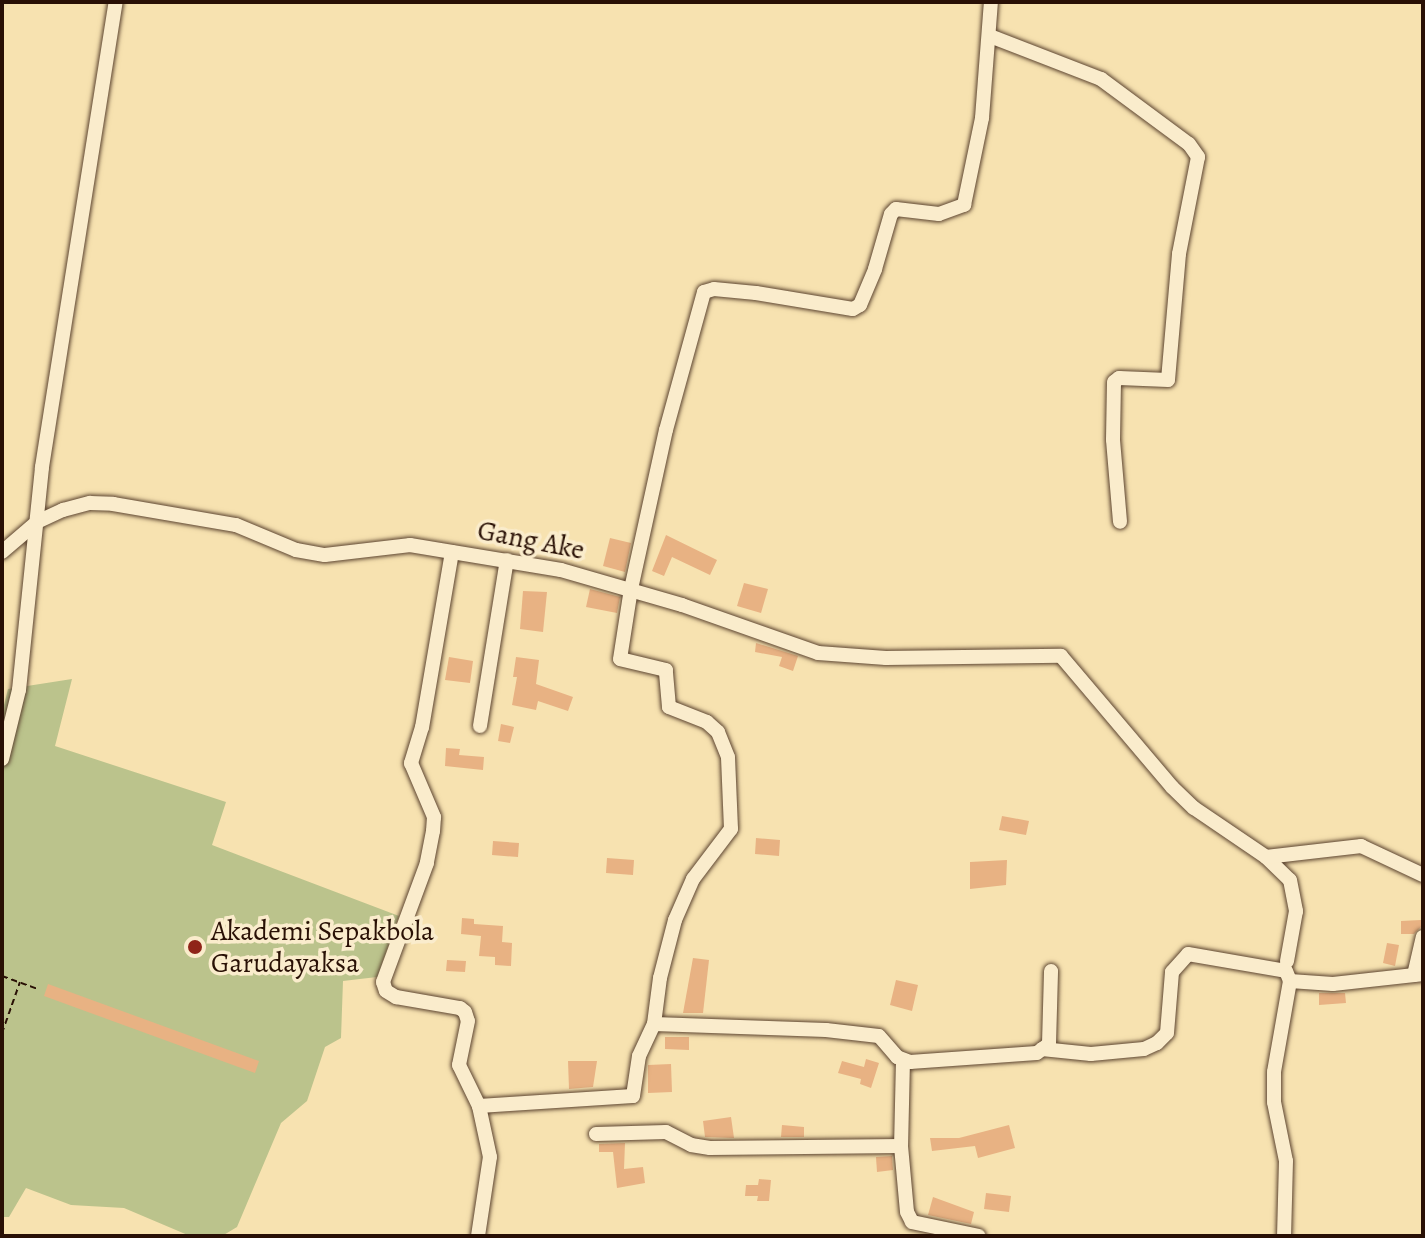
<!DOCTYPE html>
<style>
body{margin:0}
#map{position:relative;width:1425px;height:1238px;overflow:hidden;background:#f7e2b0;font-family:Alegreya,serif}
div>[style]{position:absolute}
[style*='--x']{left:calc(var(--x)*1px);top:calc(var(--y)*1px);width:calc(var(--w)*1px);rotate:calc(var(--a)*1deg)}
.green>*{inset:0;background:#bbc38c}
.building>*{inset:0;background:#e8b283}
.path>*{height:2px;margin-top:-1px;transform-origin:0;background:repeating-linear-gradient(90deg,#291005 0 6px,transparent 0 10px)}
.roads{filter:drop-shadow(0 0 2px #5c4430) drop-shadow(0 0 2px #5c4430)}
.minor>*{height:14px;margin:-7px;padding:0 7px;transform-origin:7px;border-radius:7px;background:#faeccc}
.dots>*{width:22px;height:22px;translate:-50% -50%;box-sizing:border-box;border:4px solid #faeccc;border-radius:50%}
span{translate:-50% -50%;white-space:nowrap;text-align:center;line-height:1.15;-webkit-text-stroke:7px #faeccc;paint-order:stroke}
.street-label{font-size:28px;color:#291005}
.poi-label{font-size:28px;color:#291005}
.left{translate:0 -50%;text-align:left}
.frame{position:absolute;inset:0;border:4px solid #291005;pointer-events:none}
</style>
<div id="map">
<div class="green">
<div style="clip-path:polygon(72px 679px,55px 746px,226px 802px,212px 845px,399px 916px,377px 977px,343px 981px,341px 1038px,325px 1047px,307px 1101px,281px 1123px,237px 1227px,222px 1236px,190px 1236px,124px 1208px,71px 1205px,26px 1188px,9px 1217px,2px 1217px,2px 713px,8px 689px)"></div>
</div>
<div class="building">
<div style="clip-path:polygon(666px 535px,717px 560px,710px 575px,672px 557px,664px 576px,652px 571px)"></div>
<div style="clip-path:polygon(610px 538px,631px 543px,625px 572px,603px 566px)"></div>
<div style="clip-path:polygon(744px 583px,768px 589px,761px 613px,737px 606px)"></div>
<div style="clip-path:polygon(590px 589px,620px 597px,617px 613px,586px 607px)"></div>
<div style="clip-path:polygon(523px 591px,547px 592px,543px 632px,520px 629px)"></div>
<div style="clip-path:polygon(756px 643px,798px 656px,793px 671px,779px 666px,782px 657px,755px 652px)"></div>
<div style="clip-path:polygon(449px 657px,473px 661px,470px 683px,445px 680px)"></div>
<div style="clip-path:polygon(516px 657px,539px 660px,536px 684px,573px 697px,568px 711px,538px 701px,536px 710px,512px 705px,517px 677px,513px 677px)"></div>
<div style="clip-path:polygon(501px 724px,514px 727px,510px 743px,498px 741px)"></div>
<div style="clip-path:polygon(446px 748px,460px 749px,459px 755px,484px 757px,483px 770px,445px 766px)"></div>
<div style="clip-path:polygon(1002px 816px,1029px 821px,1026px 835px,999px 830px)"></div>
<div style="clip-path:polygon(756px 838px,780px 840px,779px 856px,755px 854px)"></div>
<div style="clip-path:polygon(493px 841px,519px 843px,518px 857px,492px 855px)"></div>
<div style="clip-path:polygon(607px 858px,634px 860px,633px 875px,606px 873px)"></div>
<div style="clip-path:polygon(1007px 860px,1006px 885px,970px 889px,970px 862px)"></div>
<div style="clip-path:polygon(462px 918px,474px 919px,474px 924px,503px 926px,502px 942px,512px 943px,511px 966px,495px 965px,495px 957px,479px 956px,481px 936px,461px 934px)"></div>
<div style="clip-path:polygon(1421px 920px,1421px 927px,1414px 934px,1401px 934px,1401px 921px)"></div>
<div style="clip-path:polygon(1387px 943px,1399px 945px,1395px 966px,1383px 963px)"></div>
<div style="clip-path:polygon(693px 958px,709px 960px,703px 1013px,683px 1013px)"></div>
<div style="clip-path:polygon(447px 960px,466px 961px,465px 972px,446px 971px)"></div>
<div style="clip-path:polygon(896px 980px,918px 985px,912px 1011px,890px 1005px)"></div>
<div style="clip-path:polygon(48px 984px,259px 1061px,255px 1073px,44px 996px)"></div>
<div style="clip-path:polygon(1319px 993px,1345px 993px,1346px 1003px,1319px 1005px)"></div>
<div style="clip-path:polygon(665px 1037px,689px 1037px,689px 1050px,665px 1049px)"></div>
<div style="clip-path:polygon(866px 1059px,879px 1063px,871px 1088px,860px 1084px,861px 1079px,838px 1073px,842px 1061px,864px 1067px)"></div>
<div style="clip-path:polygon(568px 1061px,597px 1061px,593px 1087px,569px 1089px)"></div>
<div style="clip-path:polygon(671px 1064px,672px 1092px,648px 1093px,648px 1065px)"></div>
<div style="clip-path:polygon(731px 1117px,734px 1138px,705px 1137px,703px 1121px)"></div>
<div style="clip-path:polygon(782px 1125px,804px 1127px,804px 1137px,781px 1137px)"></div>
<div style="clip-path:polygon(1009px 1125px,1015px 1148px,978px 1158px,975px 1146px,932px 1151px,930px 1138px,959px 1138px)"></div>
<div style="clip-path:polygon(625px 1143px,624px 1169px,643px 1167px,645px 1183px,617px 1188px,613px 1152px,599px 1152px,599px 1144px)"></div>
<div style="clip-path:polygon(892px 1156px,893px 1170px,877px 1172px,876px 1157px)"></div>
<div style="clip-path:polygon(759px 1179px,771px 1180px,769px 1201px,757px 1201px,758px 1196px,745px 1196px,746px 1185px,758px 1185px)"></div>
<div style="clip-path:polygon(986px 1193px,1011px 1196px,1009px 1212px,984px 1209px)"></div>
<div style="clip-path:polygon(933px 1197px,974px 1212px,971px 1224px,928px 1215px)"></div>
</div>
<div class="path">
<div style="--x:2;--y:976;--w:37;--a:20"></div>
<div style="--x:2;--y:1033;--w:54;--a:-70.6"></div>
</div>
<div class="roads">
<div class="minor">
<div style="--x:990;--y:36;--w:119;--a:21.2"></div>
<div style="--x:1101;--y:79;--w:109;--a:36.5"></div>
<div style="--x:1189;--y:144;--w:16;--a:55"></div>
<div style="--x:1198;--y:157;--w:99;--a:101.1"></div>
<div style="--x:1179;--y:254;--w:126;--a:95"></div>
<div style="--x:1168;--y:380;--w:49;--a:-177.7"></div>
<div style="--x:1119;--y:378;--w:6;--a:141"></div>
<div style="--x:1114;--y:382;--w:58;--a:91"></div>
<div style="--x:1113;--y:440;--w:82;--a:85.1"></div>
<div style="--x:2;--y:552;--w:46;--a:-40.6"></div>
<div style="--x:37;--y:522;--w:29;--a:-25"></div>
<div style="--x:63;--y:510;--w:28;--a:-15"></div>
<div style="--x:90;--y:503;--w:23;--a:2"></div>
<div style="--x:113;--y:504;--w:125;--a:9.7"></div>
<div style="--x:236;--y:525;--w:65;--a:22.6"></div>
<div style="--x:296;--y:550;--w:29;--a:10"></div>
<div style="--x:325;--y:555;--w:86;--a:-6.7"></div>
<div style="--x:410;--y:545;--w:153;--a:9.4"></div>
<div style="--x:561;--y:570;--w:126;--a:16.1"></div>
<div style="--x:682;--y:605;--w:144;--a:19.4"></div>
<div style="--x:818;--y:653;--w:68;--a:4.2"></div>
<div style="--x:886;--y:658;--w:175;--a:-0.7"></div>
<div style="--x:1061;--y:656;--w:172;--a:49.7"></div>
<div style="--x:1172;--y:787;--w:30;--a:44"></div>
<div style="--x:1194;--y:808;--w:87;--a:34.2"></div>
<div style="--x:1266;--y:857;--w:33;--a:44"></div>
<div style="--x:1290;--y:880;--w:32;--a:79"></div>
<div style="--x:1296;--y:911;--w:51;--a:100.2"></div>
<div style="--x:452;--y:552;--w:178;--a:99.7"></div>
<div style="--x:422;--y:727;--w:38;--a:107"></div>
<div style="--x:411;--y:763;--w:59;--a:66.9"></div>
<div style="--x:434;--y:817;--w:14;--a:94"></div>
<div style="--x:433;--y:831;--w:33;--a:101"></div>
<div style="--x:427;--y:863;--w:127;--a:110.3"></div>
<div style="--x:383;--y:982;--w:9;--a:72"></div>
<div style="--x:386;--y:991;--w:12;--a:31"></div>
<div style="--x:396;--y:997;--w:65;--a:9.8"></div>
<div style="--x:460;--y:1008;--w:6;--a:39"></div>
<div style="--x:465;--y:1012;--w:9;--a:72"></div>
<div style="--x:468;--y:1021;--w:45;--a:101.6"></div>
<div style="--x:459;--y:1065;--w:46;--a:64"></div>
<div style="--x:480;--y:726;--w:168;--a:-80.8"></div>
<div style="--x:2;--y:759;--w:71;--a:-76.2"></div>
<div style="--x:19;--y:690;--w:224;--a:-84.1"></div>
<div style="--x:42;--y:467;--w:471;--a:-81"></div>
<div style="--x:1266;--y:857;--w:96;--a:-6.6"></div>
<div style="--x:1361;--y:846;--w:68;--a:25.1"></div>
<div style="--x:1414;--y:975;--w:39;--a:-77"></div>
<div style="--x:1290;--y:981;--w:43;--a:4"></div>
<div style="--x:1333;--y:984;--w:91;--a:-6.3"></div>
<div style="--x:654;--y:1024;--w:172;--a:2"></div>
<div style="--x:826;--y:1030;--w:53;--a:6.5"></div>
<div style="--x:879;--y:1036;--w:28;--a:49"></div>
<div style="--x:897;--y:1057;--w:14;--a:21"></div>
<div style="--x:910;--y:1062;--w:127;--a:-4.1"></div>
<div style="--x:1037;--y:1053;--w:15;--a:-37"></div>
<div style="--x:1049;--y:1044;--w:73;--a:-88.4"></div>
<div style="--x:1042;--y:1049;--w:49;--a:5.8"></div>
<div style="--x:1091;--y:1054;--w:53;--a:-5.4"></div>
<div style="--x:1144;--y:1049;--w:14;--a:-25"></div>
<div style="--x:1157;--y:1043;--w:14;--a:-45"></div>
<div style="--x:1167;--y:1033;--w:61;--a:-85.3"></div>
<div style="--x:1172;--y:972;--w:24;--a:-48"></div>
<div style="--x:1188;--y:954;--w:99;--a:9.8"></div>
<div style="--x:1286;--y:971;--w:11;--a:68"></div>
<div style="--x:1290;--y:981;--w:92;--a:100"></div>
<div style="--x:1274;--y:1072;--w:30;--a:90"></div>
<div style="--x:1274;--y:1102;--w:60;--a:78.5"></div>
<div style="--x:1286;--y:1161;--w:75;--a:91.5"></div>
<div style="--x:903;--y:1060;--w:86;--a:91.3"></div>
<div style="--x:901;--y:1146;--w:66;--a:84.8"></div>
<div style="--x:907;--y:1212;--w:11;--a:63"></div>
<div style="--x:912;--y:1222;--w:68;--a:11.8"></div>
<div style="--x:596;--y:1134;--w:70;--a:-1.6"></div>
<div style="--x:666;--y:1132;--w:28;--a:27"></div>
<div style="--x:691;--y:1145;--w:19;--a:9"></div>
<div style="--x:710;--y:1148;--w:191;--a:-0.6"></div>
<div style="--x:478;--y:1236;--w:80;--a:-81.4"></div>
<div style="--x:490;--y:1157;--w:52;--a:-102.2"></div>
<div style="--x:479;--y:1106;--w:154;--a:-3.7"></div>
<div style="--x:633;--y:1096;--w:40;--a:-81.5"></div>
<div style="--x:639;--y:1056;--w:35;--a:-65"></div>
<div style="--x:654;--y:1024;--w:46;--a:-82.6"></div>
<div style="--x:660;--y:978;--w:60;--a:-75.5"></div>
<div style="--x:675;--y:920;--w:45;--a:-66.3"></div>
<div style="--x:693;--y:879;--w:63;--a:-52.8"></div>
<div style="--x:731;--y:829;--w:72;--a:-92.4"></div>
<div style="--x:728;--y:757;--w:27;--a:-112"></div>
<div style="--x:718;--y:732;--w:15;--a:-138"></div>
<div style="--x:707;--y:722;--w:41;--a:-158.5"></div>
<div style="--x:669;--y:707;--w:37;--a:-95"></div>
<div style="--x:666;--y:670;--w:47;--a:-166.6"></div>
<div style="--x:620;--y:659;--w:71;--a:-81.1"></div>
<div style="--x:631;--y:589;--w:163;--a:-77.6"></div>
<div style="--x:666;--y:430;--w:143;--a:-74.6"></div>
<div style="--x:704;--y:292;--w:10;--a:-17"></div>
<div style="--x:714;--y:289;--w:42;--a:5.4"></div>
<div style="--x:756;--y:293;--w:98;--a:9.4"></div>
<div style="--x:853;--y:309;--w:8;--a:-30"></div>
<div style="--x:860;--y:305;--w:39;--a:-67"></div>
<div style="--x:875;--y:269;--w:57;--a:-73.8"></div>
<div style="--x:891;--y:214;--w:7;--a:-45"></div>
<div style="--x:896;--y:209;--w:43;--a:6.6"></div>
<div style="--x:939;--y:214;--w:27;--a:-20"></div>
<div style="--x:964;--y:205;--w:89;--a:-78.3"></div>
<div style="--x:982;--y:118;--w:116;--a:-85.6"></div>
</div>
</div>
<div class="dots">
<div style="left:195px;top:947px;background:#8f2418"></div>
</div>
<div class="street-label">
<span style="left:531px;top:540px;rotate:11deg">Gang Ake</span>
</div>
<div class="poi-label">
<span class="left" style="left:211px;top:947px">Akademi Sepakbola<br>Garudayaksa</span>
</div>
<div class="frame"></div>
</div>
